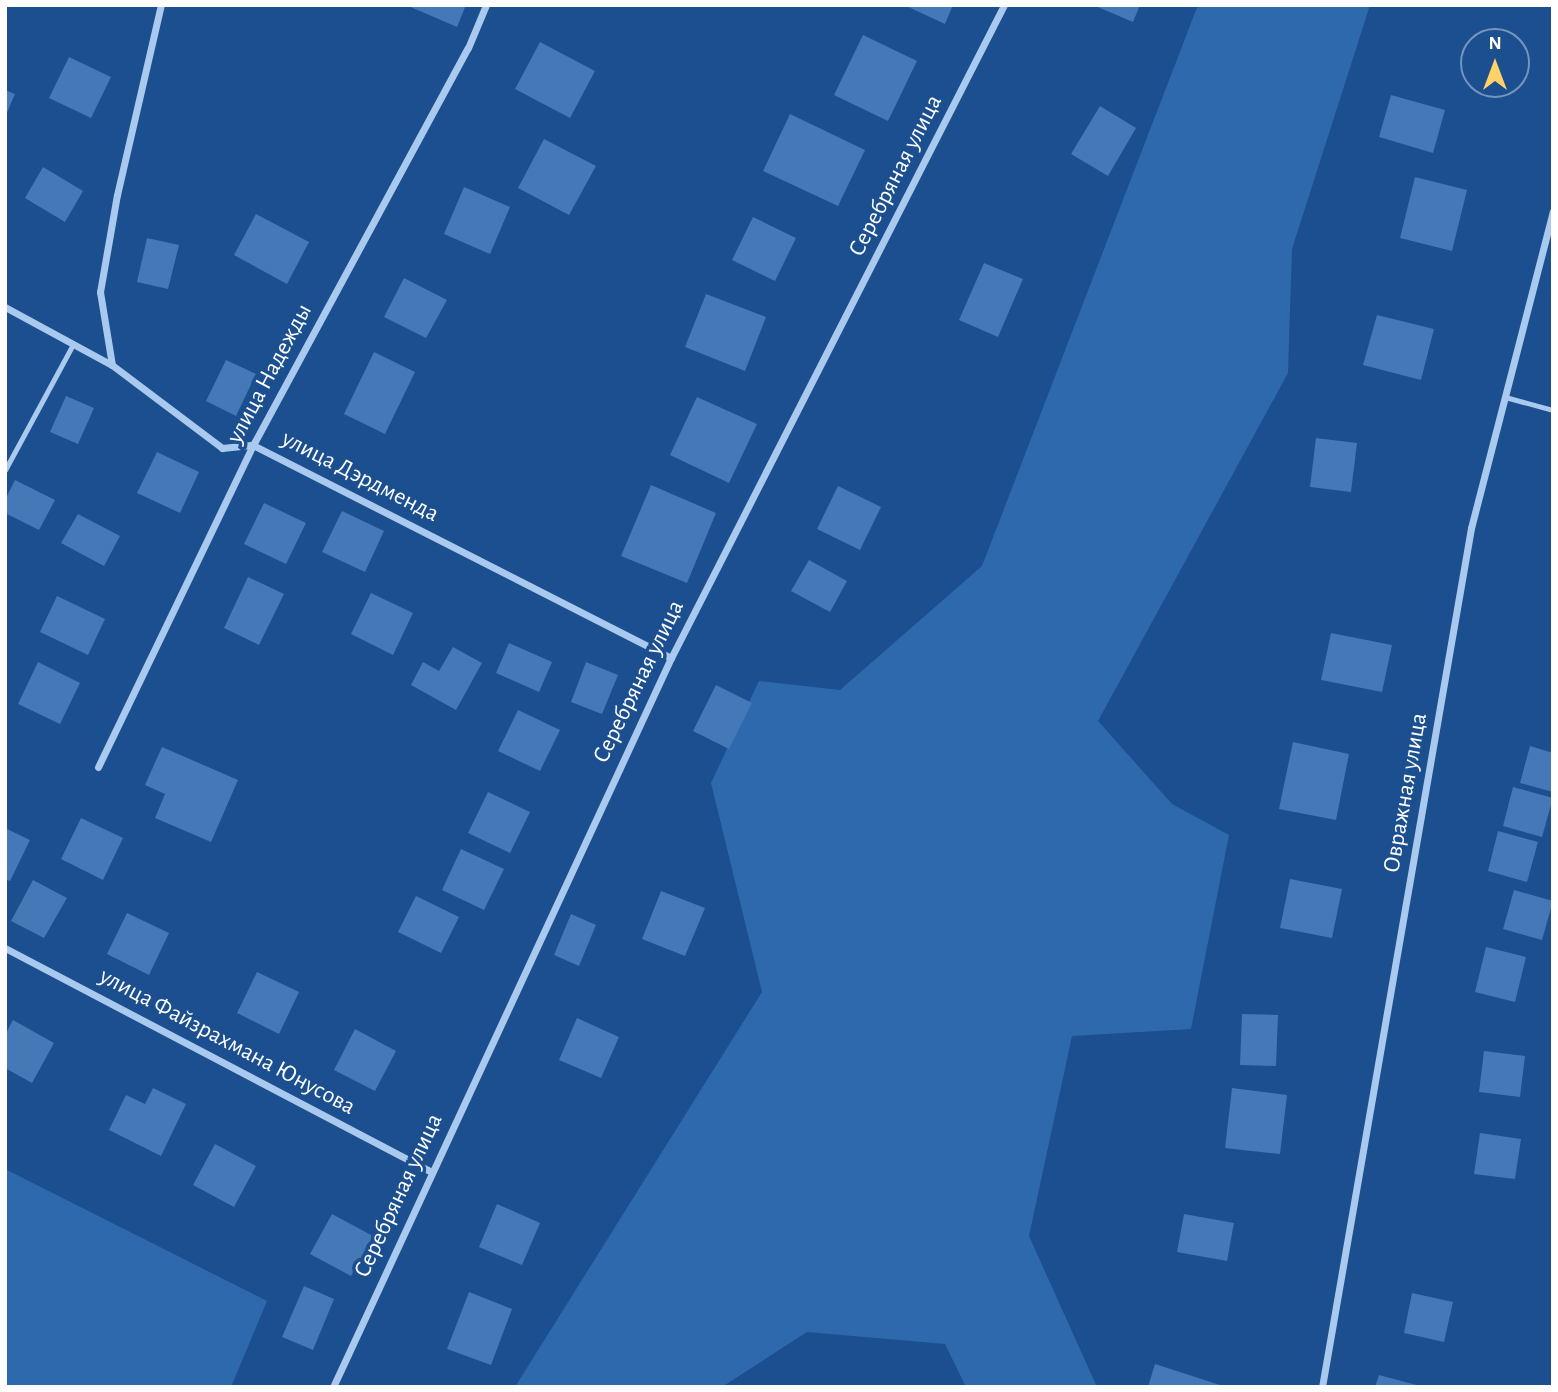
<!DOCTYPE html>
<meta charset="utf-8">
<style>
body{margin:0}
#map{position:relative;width:1558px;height:1392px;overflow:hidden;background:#1b4f8f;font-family:"Alegreya Sans",sans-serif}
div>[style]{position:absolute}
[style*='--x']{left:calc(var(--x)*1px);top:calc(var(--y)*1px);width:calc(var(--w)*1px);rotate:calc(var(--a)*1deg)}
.green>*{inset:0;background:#2e69ad}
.building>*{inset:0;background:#4478b7}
.lane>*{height:5px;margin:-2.5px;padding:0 2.5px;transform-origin:2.5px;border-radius:2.5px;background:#a9c9ee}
.street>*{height:7px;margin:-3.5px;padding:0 3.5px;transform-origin:3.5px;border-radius:3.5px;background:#a9c9ee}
span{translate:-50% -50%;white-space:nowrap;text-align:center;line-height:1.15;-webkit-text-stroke:7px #1b4f8f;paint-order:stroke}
.street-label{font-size:24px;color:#fff}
.frame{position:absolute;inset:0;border:7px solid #fff;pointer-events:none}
.north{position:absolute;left:1460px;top:28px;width:70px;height:70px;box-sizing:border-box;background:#1b4f8f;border:2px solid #7695bc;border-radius:50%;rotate:0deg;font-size:19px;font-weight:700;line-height:28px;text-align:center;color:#fff}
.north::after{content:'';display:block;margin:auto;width:24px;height:32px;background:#ffd166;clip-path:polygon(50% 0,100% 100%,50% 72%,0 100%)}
</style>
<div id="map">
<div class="green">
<div style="clip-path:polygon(1198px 5px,1370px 5px,1292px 249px,1288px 373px,1098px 721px,1172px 804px,1229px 835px,1191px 1029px,1072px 1036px,1029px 1236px,1097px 1387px,966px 1387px,945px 1344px,807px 1332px,722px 1387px,515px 1387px,762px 992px,711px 783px,759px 681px,840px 690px,982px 566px)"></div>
<div style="clip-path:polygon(5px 1169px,267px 1301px,231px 1387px,5px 1387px)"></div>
</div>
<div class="building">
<div style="clip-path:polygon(406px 5px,466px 5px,457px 27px)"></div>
<div style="clip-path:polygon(904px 5px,953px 5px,945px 24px)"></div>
<div style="clip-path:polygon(1093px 5px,1140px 5px,1133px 22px)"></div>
<div style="clip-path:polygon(863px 35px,917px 61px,888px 121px,834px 95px)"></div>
<div style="clip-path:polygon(540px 42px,595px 71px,570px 118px,515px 89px)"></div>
<div style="clip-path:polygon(69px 57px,111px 77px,91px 118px,49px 98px)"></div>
<div style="clip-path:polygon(5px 90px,15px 94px,5px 117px)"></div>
<div style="clip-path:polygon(1391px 95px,1445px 110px,1433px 153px,1379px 137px)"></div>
<div style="clip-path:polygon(1100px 106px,1136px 128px,1108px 176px,1071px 154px)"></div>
<div style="clip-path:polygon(790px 114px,865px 150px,838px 206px,763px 171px)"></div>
<div style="clip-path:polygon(544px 139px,596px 166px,569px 215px,518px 188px)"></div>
<div style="clip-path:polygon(43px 167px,83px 191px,65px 222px,25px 198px)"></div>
<div style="clip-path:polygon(1415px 177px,1467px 190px,1452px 251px,1400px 238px)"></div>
<div style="clip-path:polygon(464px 187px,510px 207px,490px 254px,444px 234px)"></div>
<div style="clip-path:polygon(256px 214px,309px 242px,287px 284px,234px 255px)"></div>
<div style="clip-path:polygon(753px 217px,796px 238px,775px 281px,732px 260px)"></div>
<div style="clip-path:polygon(147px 238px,179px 245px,168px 289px,137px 282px)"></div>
<div style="clip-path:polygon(984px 263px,1023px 279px,998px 337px,959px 320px)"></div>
<div style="clip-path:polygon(404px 278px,447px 300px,426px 338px,384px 317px)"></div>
<div style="clip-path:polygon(706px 294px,766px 317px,745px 371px,685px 347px)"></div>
<div style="clip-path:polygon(1377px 315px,1434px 329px,1421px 380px,1363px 365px)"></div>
<div style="clip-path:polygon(374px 352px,415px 372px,385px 434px,344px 414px)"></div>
<div style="clip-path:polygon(226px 360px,256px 374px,236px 416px,206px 401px)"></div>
<div style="clip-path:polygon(66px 396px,94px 408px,78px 444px,50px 432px)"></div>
<div style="clip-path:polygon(697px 397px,757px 424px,729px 483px,670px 455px)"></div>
<div style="clip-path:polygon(1316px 438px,1357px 443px,1351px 492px,1310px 487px)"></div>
<div style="clip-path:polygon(157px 452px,199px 472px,180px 513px,137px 493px)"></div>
<div style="clip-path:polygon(15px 480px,55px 500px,39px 530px,5px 513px,5px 500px)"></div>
<div style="clip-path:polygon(651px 485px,716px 513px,687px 583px,621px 556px)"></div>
<div style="clip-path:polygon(838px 486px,881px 507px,860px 550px,817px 529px)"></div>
<div style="clip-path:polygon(264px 503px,306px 523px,286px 564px,244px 544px)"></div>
<div style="clip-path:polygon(342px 511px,384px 531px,365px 572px,322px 552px)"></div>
<div style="clip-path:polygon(78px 514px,120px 536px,104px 566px,61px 543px)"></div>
<div style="clip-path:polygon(809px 560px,847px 581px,830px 612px,791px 591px)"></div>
<div style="clip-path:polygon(248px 577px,284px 594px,259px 645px,224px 628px)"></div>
<div style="clip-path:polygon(371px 593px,413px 613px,393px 655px,351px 634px)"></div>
<div style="clip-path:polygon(57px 596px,105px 619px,88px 655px,40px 632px)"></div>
<div style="clip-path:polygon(1331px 633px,1392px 645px,1382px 692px,1321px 680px)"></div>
<div style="clip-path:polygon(509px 643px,552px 662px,539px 692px,496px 673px)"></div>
<div style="clip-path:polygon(453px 647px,482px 663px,456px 710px,411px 685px,423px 662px,439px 671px)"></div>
<div style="clip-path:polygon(38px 662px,80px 683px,60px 724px,18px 704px)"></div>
<div style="clip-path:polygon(586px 662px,618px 675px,602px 714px,571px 702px)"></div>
<div style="clip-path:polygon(716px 685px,752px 703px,729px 749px,693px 731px)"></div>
<div style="clip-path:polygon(518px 710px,560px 730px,540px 771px,498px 751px)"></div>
<div style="clip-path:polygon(1293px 742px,1349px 754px,1336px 820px,1279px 809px)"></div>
<div style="clip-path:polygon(1530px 746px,1553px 753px,1553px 792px,1520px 783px)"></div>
<div style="clip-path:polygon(162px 747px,238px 780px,211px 842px,155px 818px,165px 794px,145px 785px)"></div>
<div style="clip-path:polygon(1513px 787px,1553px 798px,1542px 837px,1503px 826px)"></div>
<div style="clip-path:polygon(488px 792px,530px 812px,510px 853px,468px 833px)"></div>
<div style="clip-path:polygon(81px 818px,123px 838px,103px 880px,61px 859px)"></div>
<div style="clip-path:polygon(5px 828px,30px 840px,10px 881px,5px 879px)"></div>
<div style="clip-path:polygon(1498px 831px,1538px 842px,1527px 882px,1488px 871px)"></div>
<div style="clip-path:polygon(461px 849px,504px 869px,484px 910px,442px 890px)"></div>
<div style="clip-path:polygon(1290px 879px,1342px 889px,1332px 938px,1280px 928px)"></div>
<div style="clip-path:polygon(33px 880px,67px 898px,44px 938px,11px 921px)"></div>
<div style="clip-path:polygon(1514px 890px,1553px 901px,1542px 940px,1503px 929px)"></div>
<div style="clip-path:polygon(661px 891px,705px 908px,685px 956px,642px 939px)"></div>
<div style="clip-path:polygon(416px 896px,459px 917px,441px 953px,398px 932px)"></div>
<div style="clip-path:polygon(127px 913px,169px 933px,149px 975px,107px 954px)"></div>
<div style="clip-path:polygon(571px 914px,596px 925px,579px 966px,554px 955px)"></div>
<div style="clip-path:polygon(1486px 947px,1526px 957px,1515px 1002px,1475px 992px)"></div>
<div style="clip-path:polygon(257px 972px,299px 992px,279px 1034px,237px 1013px)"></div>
<div style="clip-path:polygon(1242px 1014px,1278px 1015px,1276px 1066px,1240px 1065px)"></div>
<div style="clip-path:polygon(577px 1018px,619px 1037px,601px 1078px,559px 1060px)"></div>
<div style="clip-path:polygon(13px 1020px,54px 1043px,32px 1083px,5px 1068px,5px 1035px)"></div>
<div style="clip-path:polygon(355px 1029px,396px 1051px,375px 1091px,334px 1070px)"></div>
<div style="clip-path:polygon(1484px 1051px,1525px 1056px,1520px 1097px,1479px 1092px)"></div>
<div style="clip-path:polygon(153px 1088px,186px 1104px,161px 1156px,109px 1130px,126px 1095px,145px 1104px)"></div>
<div style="clip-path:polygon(1232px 1088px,1287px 1095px,1280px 1154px,1225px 1148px)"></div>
<div style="clip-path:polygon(1480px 1133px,1521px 1139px,1515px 1179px,1474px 1174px)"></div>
<div style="clip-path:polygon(215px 1144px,256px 1166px,234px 1207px,193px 1185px)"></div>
<div style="clip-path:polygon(497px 1204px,540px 1223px,522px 1265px,479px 1247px)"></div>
<div style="clip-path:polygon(332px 1214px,373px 1236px,351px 1276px,310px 1254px)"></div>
<div style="clip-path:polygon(1184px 1214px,1234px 1223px,1227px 1261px,1177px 1252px)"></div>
<div style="clip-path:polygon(304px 1286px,334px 1299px,313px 1350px,282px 1337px)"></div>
<div style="clip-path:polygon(469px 1292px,512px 1309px,491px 1365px,447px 1349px)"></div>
<div style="clip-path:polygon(1412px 1293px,1453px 1302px,1444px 1342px,1404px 1333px)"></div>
<div style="clip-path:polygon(1155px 1364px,1220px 1385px,1220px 1387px,1148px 1387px)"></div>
<div style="clip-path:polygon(1379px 1375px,1420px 1386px,1420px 1387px,1375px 1387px)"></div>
</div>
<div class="lane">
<div style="--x:1505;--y:397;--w:50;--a:15.2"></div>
<div style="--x:5;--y:470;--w:143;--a:-61.6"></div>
</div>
<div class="street">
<div style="--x:5;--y:307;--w:122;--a:28.5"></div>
<div style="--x:112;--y:365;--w:138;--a:37"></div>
<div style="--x:222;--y:448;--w:31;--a:-6"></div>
<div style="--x:253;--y:445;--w:469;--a:27"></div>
<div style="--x:112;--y:365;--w:74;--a:-99.3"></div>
<div style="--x:100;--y:292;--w:98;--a:-80.1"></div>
<div style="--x:117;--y:195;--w:195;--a:-77"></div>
<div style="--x:98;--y:767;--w:357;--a:-64.3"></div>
<div style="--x:253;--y:445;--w:451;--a:-61.6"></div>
<div style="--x:468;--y:48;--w:47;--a:-67.3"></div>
<div style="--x:5;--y:948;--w:480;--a:27.7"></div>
<div style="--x:333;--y:1387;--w:804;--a:-65.13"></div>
<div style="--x:671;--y:658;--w:733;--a:-62.98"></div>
<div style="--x:1322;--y:1387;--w:872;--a:-80.16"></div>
<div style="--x:1471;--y:528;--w:327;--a:-75.5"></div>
</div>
<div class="street-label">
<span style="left:896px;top:176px;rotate:-63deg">Серебряная улица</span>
<span style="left:270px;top:374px;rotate:-62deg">улица Надежды</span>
<span style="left:360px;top:477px;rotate:27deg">улица Дэрдменда</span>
<span style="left:639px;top:682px;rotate:-64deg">Серебряная улица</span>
<span style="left:1406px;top:793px;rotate:-80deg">Овражная улица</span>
<span style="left:227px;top:1042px;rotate:28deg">улица Файзрахмана Юнусова</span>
<span style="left:399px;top:1196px;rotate:-65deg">Серебряная улица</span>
</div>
<div class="frame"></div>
<div class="north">N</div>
</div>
